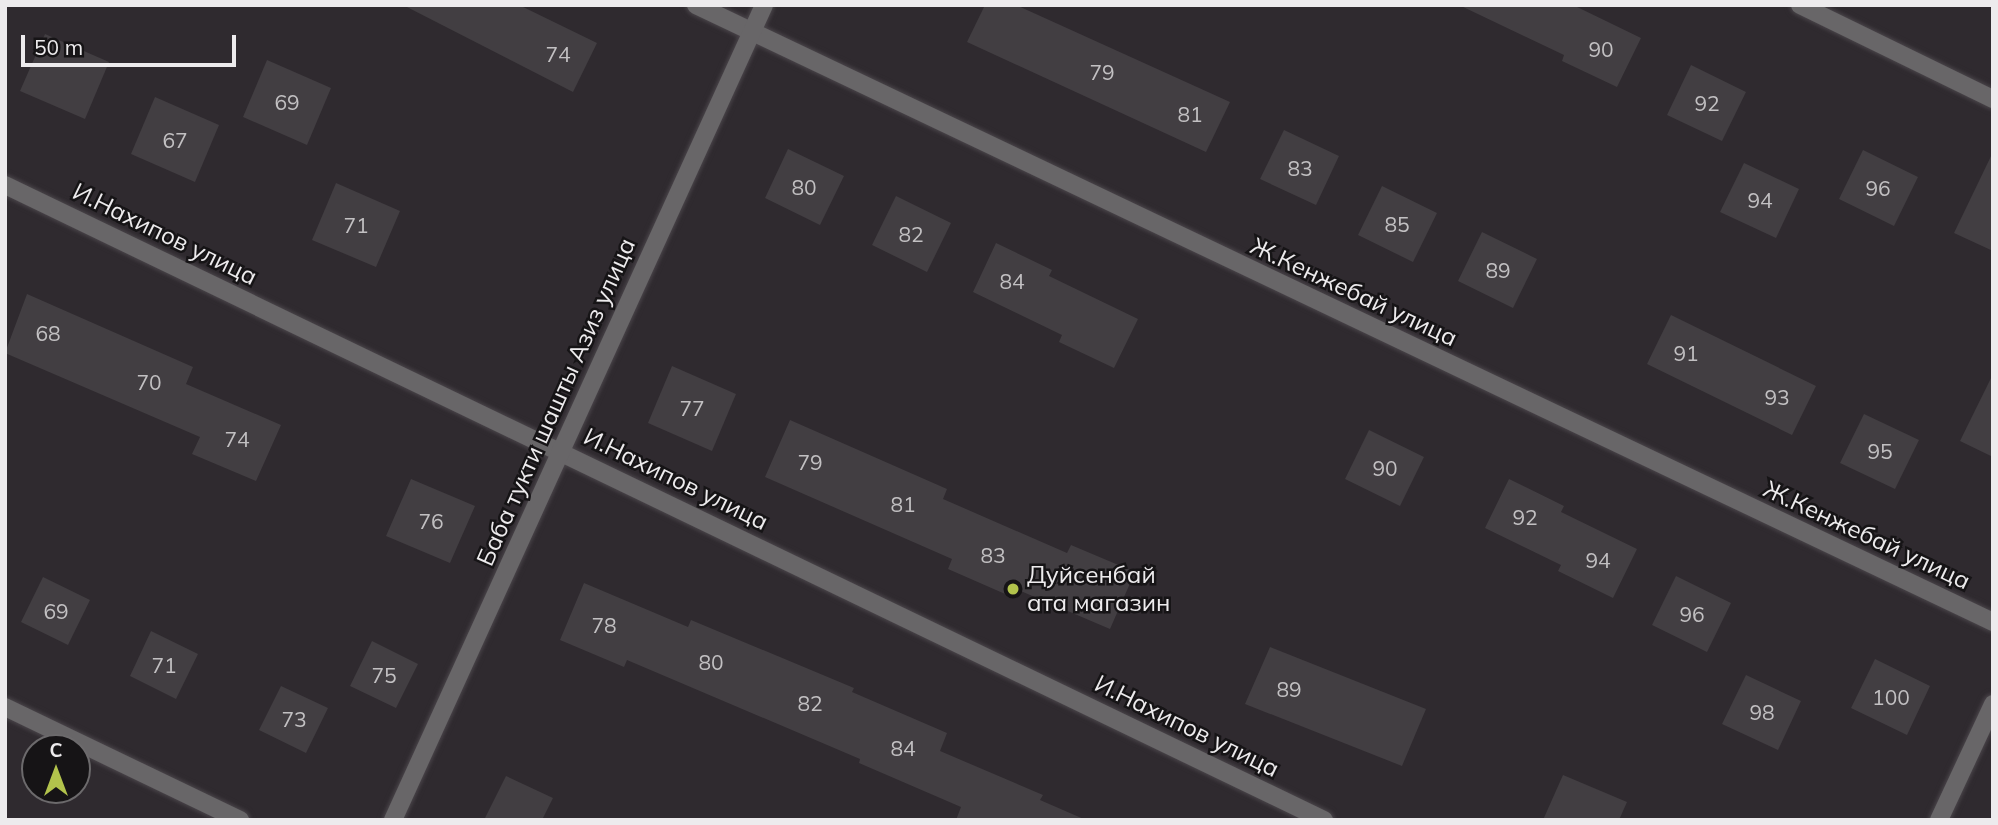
<!DOCTYPE html>
<meta charset="utf-8">
<style>
body{margin:0}
#map{position:relative;width:1998px;height:825px;overflow:hidden;background:#2f2a2f;font-family:Mulish,sans-serif}
div>[style]{position:absolute}
[style*='--x']{left:calc(var(--x)*1px);top:calc(var(--y)*1px);width:calc(var(--w)*1px);rotate:calc(var(--a)*1deg)}
.building>*{inset:0;background:#423e42}
.roads{filter:drop-shadow(0 0 2px #4a454a) drop-shadow(0 0 2px #4a454a)}
.minor>*{height:18px;margin:-9px;padding:0 9px;transform-origin:9px;border-radius:9px;background:#686668}
.dots>*{width:19px;height:19px;translate:-50% -50%;box-sizing:border-box;border:4px solid #161416;border-radius:50%}
span{translate:-50% -50%;white-space:nowrap;text-align:center;line-height:1.15;-webkit-text-stroke:5px #161416;paint-order:stroke}
.number-label{font-size:21px;color:#c2c0c2}
.number-label span{-webkit-text-stroke-width:0}
.street-label{font-size:24px;color:#edebed}
.poi-label{font-size:24px;color:#edebed}
.left{translate:0 -50%;text-align:left}
.frame{position:absolute;inset:0;border:7px solid #edebed;pointer-events:none}
.north{position:absolute;left:21px;top:734px;width:70px;height:70px;box-sizing:border-box;background:#161416;border:2px solid #6c6a6c;border-radius:50%;rotate:0deg;font-size:19px;font-weight:700;line-height:28px;text-align:center;color:#edebed}
.north::after{content:'';display:block;margin:auto;width:24px;height:32px;background:#b2c34c;clip-path:polygon(50% 0,100% 100%,50% 72%,0 100%)}
.scale{position:absolute;left:21px;top:35px;width:215px;height:32px;box-sizing:border-box;border:4px solid #edebed;border-top:0;padding-left:9px;font-size:21px;line-height:24px;white-space:nowrap;color:#edebed;-webkit-text-stroke:5px #161416;paint-order:stroke}
</style>
<div id="map">
<div class="building">
<div style="clip-path:polygon(403px 5px,519px 5px,597px 43px,573px 92px)"></div>
<div style="clip-path:polygon(985px 5px,1016px 5px,1230px 102px,1206px 152px,967px 42px)"></div>
<div style="clip-path:polygon(1459px 5px,1573px 5px,1641px 38px,1617px 87px,1562px 61px,1564px 55px)"></div>
<div style="clip-path:polygon(45px 34px,109px 62px,85px 119px,20px 91px)"></div>
<div style="clip-path:polygon(267px 60px,331px 88px,307px 145px,243px 117px)"></div>
<div style="clip-path:polygon(1691px 65px,1746px 92px,1722px 141px,1667px 115px)"></div>
<div style="clip-path:polygon(155px 97px,219px 125px,195px 182px,131px 154px)"></div>
<div style="clip-path:polygon(1284px 130px,1339px 156px,1316px 205px,1260px 179px)"></div>
<div style="clip-path:polygon(788px 149px,844px 176px,820px 225px,765px 198px)"></div>
<div style="clip-path:polygon(1863px 150px,1918px 177px,1894px 226px,1839px 199px)"></div>
<div style="clip-path:polygon(1993px 152px,1993px 251px,1954px 233px)"></div>
<div style="clip-path:polygon(1744px 163px,1799px 189px,1776px 238px,1720px 212px)"></div>
<div style="clip-path:polygon(336px 183px,400px 211px,376px 267px,312px 240px)"></div>
<div style="clip-path:polygon(1382px 186px,1437px 213px,1413px 262px,1358px 235px)"></div>
<div style="clip-path:polygon(896px 196px,951px 223px,927px 272px,872px 245px)"></div>
<div style="clip-path:polygon(1482px 232px,1537px 259px,1513px 308px,1458px 281px)"></div>
<div style="clip-path:polygon(996px 243px,1052px 270px,1049px 276px,1138px 319px,1114px 368px,1059px 342px,1062px 335px,973px 292px)"></div>
<div style="clip-path:polygon(27px 294px,193px 367px,186px 384px,281px 425px,256px 481px,192px 454px,200px 437px,5px 353px)"></div>
<div style="clip-path:polygon(1671px 315px,1816px 386px,1792px 435px,1647px 364px)"></div>
<div style="clip-path:polygon(672px 366px,736px 394px,712px 451px,648px 423px)"></div>
<div style="clip-path:polygon(1993px 374px,1993px 457px,1960px 441px)"></div>
<div style="clip-path:polygon(1864px 414px,1919px 440px,1895px 489px,1840px 463px)"></div>
<div style="clip-path:polygon(790px 420px,947px 489px,943px 499px,1067px 553px,1071px 545px,1135px 572px,1110px 629px,1016px 589px,1012px 597px,948px 569px,952px 559px,765px 477px)"></div>
<div style="clip-path:polygon(1369px 430px,1424px 457px,1400px 506px,1345px 479px)"></div>
<div style="clip-path:polygon(411px 479px,475px 506px,450px 563px,386px 536px)"></div>
<div style="clip-path:polygon(1509px 479px,1564px 506px,1561px 512px,1637px 549px,1613px 598px,1558px 571px,1561px 565px,1485px 528px)"></div>
<div style="clip-path:polygon(1676px 576px,1731px 603px,1707px 652px,1652px 625px)"></div>
<div style="clip-path:polygon(43px 577px,90px 600px,68px 645px,21px 622px)"></div>
<div style="clip-path:polygon(584px 583px,688px 627px,691px 620px,854px 688px,852px 692px,947px 733px,940px 751px,1043px 795px,1040px 800px,1086px 820px,956px 820px,961px 807px,859px 763px,860px 759px,627px 660px,624px 667px,560px 640px)"></div>
<div style="clip-path:polygon(151px 631px,198px 654px,176px 699px,130px 676px)"></div>
<div style="clip-path:polygon(372px 641px,418px 664px,396px 708px,350px 686px)"></div>
<div style="clip-path:polygon(1270px 647px,1426px 709px,1402px 766px,1245px 704px)"></div>
<div style="clip-path:polygon(1875px 659px,1930px 686px,1907px 735px,1851px 708px)"></div>
<div style="clip-path:polygon(1746px 675px,1801px 701px,1778px 750px,1722px 724px)"></div>
<div style="clip-path:polygon(281px 686px,328px 708px,306px 753px,259px 730px)"></div>
<div style="clip-path:polygon(1563px 775px,1627px 802px,1619px 820px,1543px 820px)"></div>
<div style="clip-path:polygon(506px 776px,553px 798px,542px 820px,484px 820px)"></div>
</div>
<div class="roads">
<div class="minor">
<div style="--x:696;--y:5;--w:1436;--a:25.44"></div>
<div style="--x:1800;--y:5;--w:215;--a:26"></div>
<div style="--x:5;--y:185;--w:1464;--a:25.71"></div>
<div style="--x:5;--y:707;--w:261;--a:25.7"></div>
<div style="--x:393;--y:820;--w:895;--a:-65.52"></div>
<div style="--x:1939;--y:820;--w:128;--a:-65"></div>
</div>
</div>
<div class="dots">
<div style="left:1013px;top:589px;background:#b2c34c"></div>
</div>
<div class="number-label">
<span style="left:1601px;top:49px">90</span>
<span style="left:558px;top:54px">74</span>
<span style="left:1102px;top:72px">79</span>
<span style="left:287px;top:102px">69</span>
<span style="left:1707px;top:103px">92</span>
<span style="left:1190px;top:114px">81</span>
<span style="left:175px;top:140px">67</span>
<span style="left:1300px;top:168px">83</span>
<span style="left:804px;top:187px">80</span>
<span style="left:1878px;top:188px">96</span>
<span style="left:1760px;top:200px">94</span>
<span style="left:1397px;top:224px">85</span>
<span style="left:356px;top:225px">71</span>
<span style="left:911px;top:234px">82</span>
<span style="left:1498px;top:270px">89</span>
<span style="left:1012px;top:281px">84</span>
<span style="left:48px;top:333px">68</span>
<span style="left:1686px;top:353px">91</span>
<span style="left:149px;top:382px">70</span>
<span style="left:1777px;top:397px">93</span>
<span style="left:692px;top:408px">77</span>
<span style="left:237px;top:439px">74</span>
<span style="left:1880px;top:451px">95</span>
<span style="left:810px;top:462px">79</span>
<span style="left:1385px;top:468px">90</span>
<span style="left:903px;top:504px">81</span>
<span style="left:1525px;top:517px">92</span>
<span style="left:431px;top:521px">76</span>
<span style="left:993px;top:555px">83</span>
<span style="left:1598px;top:560px">94</span>
<span style="left:56px;top:611px">69</span>
<span style="left:1692px;top:614px">96</span>
<span style="left:604px;top:625px">78</span>
<span style="left:711px;top:662px">80</span>
<span style="left:164px;top:665px">71</span>
<span style="left:384px;top:675px">75</span>
<span style="left:1289px;top:689px">89</span>
<span style="left:1891px;top:697px">100</span>
<span style="left:810px;top:703px">82</span>
<span style="left:1762px;top:712px">98</span>
<span style="left:294px;top:719px">73</span>
<span style="left:903px;top:748px">84</span>
</div>
<div class="street-label">
<span style="left:165px;top:234px;rotate:26deg">И.Нахипов улица</span>
<span style="left:1354px;top:292px;rotate:25deg">Ж.Кенжебай улица</span>
<span style="left:556px;top:402px;rotate:-66deg">Баба тукти шашты Азиз улица</span>
<span style="left:676px;top:479px;rotate:26deg">И.Нахипов улица</span>
<span style="left:1867px;top:535px;rotate:25deg">Ж.Кенжебай улица</span>
<span style="left:1187px;top:726px;rotate:26deg">И.Нахипов улица</span>
</div>
<div class="poi-label">
<span class="left" style="left:1027px;top:589px">Дуйсенбай<br>ата магазин</span>
</div>
<div class="frame"></div>
<div class="north">С</div>
<div class="scale">50 m</div>
</div>
